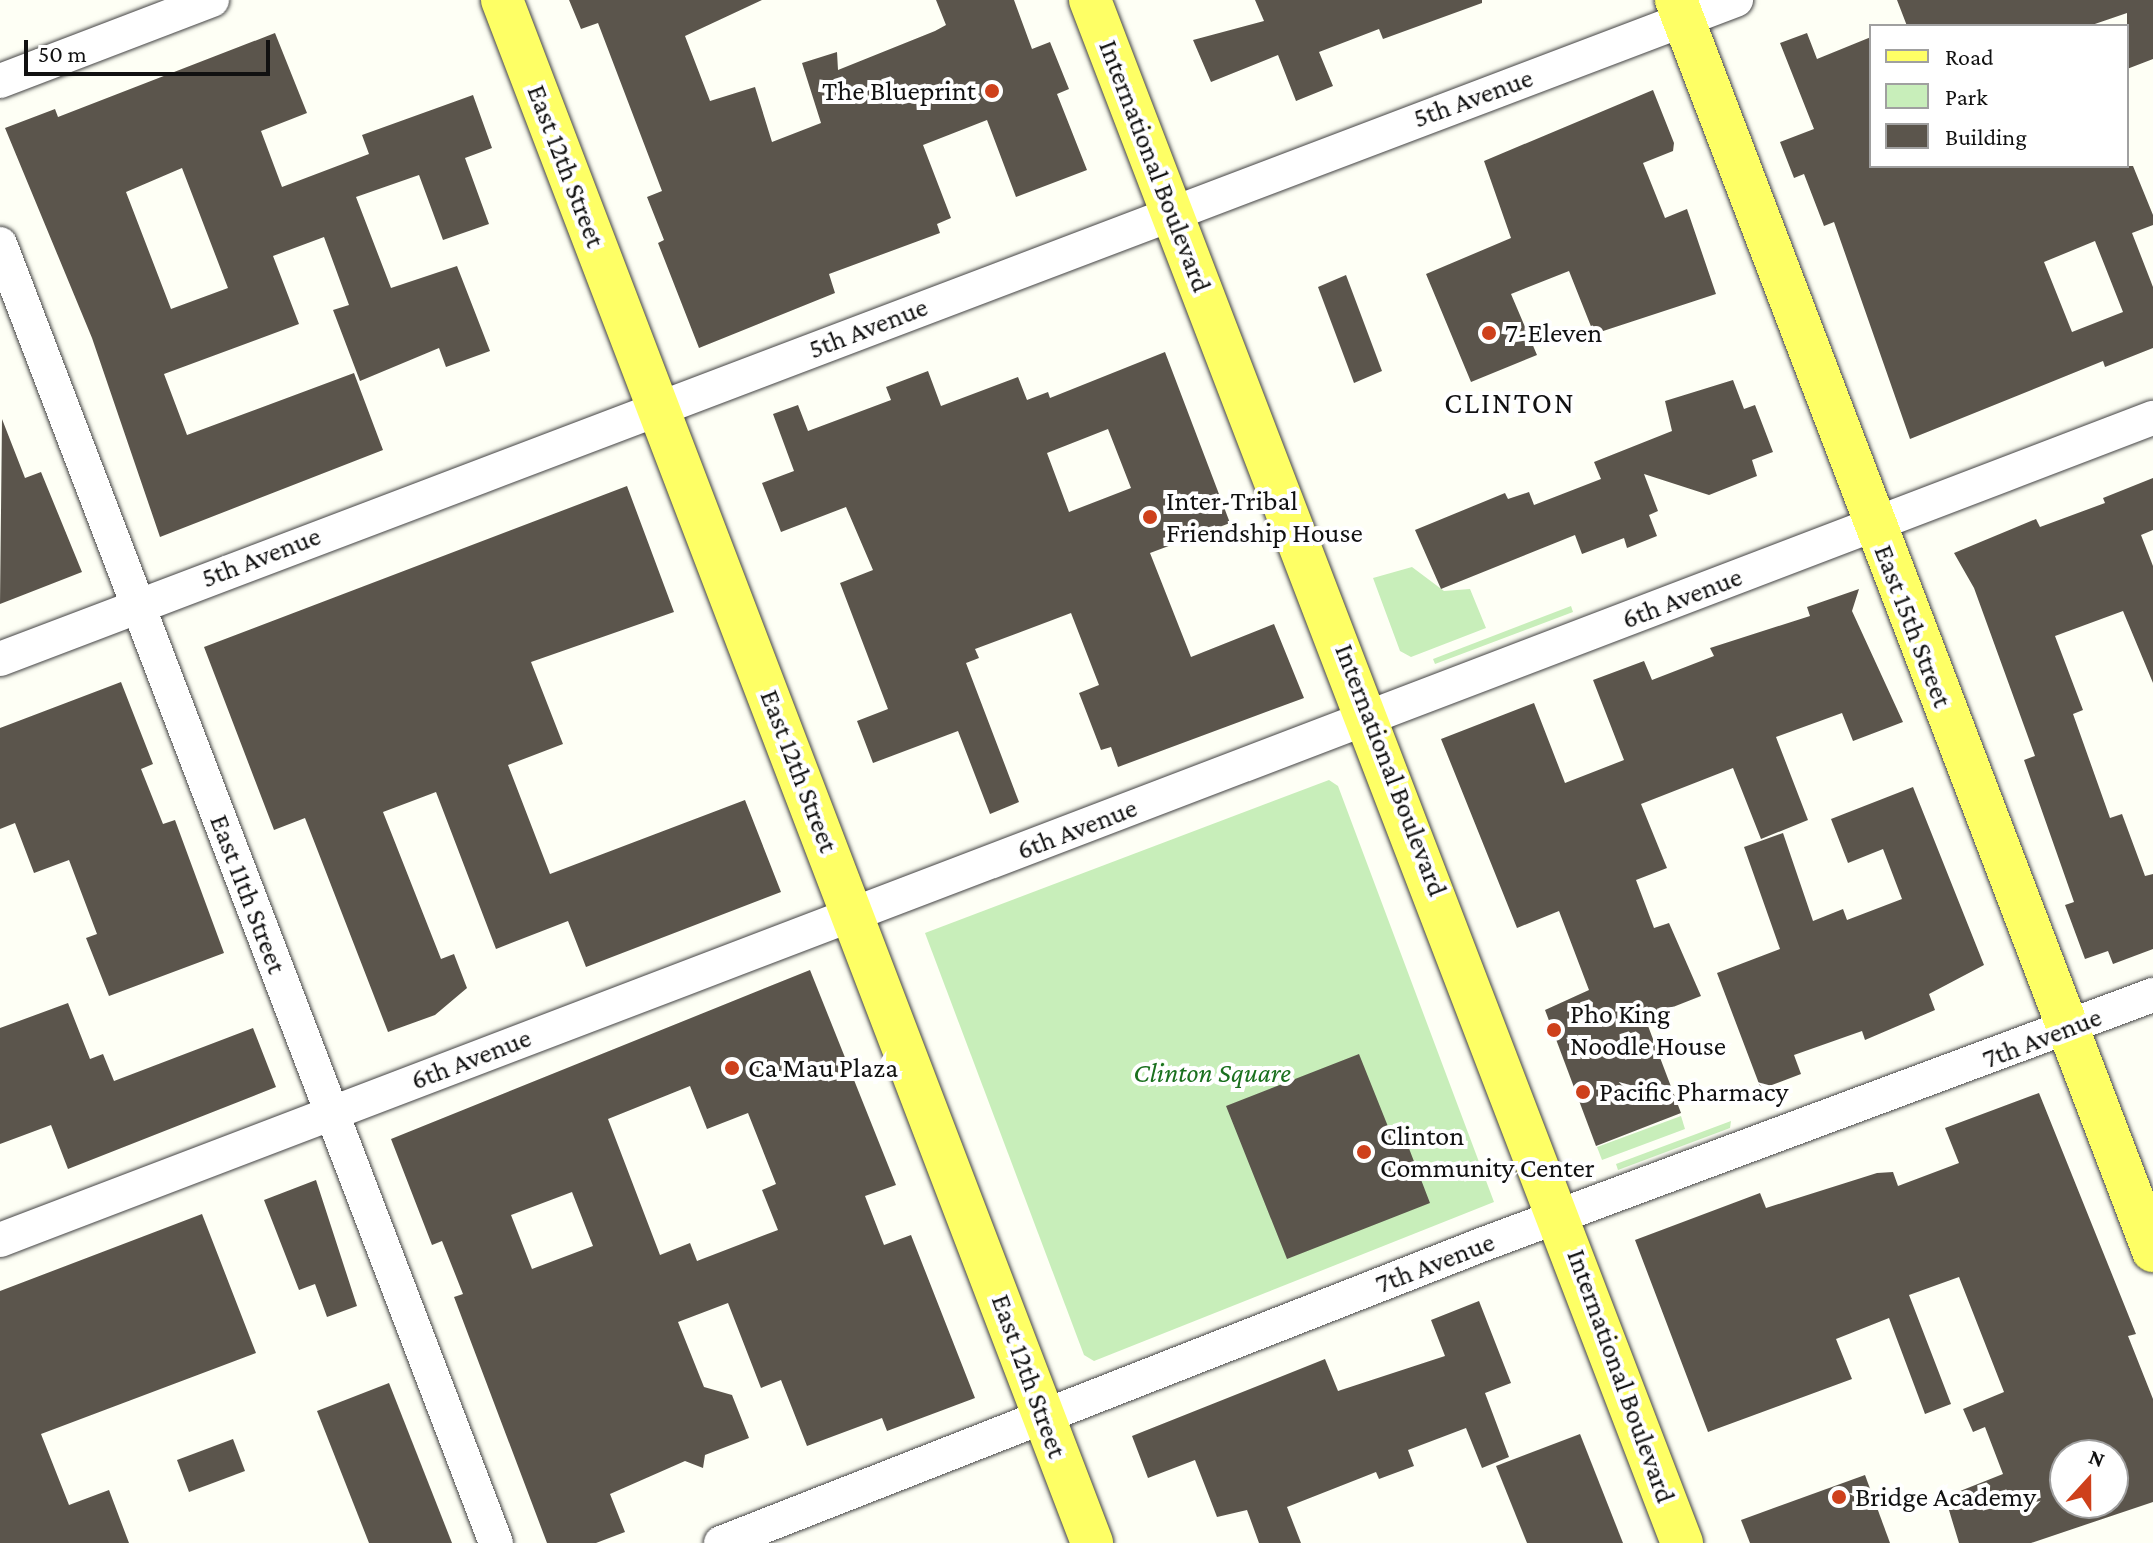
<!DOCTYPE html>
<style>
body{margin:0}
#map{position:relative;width:2153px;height:1543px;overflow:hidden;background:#fefff5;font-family:"Crimson Pro",serif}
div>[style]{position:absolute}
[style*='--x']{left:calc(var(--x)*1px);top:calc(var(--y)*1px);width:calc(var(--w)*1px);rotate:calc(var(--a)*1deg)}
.green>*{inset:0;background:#c8eeba}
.building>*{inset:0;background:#5b554c}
.roads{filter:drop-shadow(0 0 2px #444) drop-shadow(0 0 2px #444)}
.minor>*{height:34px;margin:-17px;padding:0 17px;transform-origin:17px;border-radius:17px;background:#fff}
.major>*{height:42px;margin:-21px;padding:0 21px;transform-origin:21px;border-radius:21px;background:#feff65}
.dots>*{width:22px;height:22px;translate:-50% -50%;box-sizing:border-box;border:4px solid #fff;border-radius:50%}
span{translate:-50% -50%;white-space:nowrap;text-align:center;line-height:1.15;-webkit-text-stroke:8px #fff;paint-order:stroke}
.poi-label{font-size:28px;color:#111}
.right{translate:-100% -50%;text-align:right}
.left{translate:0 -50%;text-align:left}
.street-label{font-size:28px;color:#111}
.park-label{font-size:28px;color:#1a701e;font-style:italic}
.neighbourhood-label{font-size:30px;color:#111;letter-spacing:2px}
.legend{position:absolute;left:1869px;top:24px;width:260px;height:144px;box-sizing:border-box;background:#fff;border:2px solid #a0a0a0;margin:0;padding:10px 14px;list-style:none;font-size:24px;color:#111}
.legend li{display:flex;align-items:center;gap:16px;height:40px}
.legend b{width:40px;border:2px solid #a0a0a0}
.north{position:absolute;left:2049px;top:1439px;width:80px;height:80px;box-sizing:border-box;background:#fff;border:2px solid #a0a0a0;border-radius:50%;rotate:21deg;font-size:22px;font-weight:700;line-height:32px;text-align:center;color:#111}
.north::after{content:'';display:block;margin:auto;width:28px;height:36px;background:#ce401b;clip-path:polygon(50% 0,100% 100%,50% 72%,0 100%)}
.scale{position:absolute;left:24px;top:40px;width:246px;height:36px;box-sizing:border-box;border:4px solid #111;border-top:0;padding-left:10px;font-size:24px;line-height:28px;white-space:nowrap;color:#111;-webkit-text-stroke:6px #fff;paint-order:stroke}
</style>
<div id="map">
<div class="green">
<div style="clip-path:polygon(1412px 567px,1444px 591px,1470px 589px,1486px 628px,1411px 657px,1400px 651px,1373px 578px)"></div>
<div style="clip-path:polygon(1571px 606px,1573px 612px,1435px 664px,1433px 659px)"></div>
<div style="clip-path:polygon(1329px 780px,1338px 786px,1494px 1202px,1094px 1361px,1084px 1355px,925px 933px)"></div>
<div style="clip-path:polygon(1681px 1116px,1685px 1129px,1602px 1160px,1597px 1147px)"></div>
<div style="clip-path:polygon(1731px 1121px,1730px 1128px,1618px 1170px,1616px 1164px)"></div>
</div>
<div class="building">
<div style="clip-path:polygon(569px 0,762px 0,685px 36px,710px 101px,755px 87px,772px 142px,821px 123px,802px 63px,837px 52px,838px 70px,935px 31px,946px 25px,936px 0,1014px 0,1032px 49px,1050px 42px,1069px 89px,1057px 94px,1087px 170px,1016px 197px,987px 120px,923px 145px,951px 218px,937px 224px,940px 233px,829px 274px,835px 293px,699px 348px,658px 243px,664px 240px,647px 197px,662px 191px,598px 23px,581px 29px)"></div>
<div style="clip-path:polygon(1255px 0,1482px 0,1482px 3px,1383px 39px,1379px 29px,1319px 52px,1333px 86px,1296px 101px,1278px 55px,1211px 82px,1193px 40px,1264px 21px)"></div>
<div style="clip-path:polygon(1897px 0,2153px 0,2153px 59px,2127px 69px,2127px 13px,2089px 26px,1907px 26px)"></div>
<div style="clip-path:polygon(evenodd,275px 33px,307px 113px,261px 131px,282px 187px,369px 154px,362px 135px,473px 95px,492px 148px,465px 158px,489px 224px,443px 240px,419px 175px,356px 197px,391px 288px,457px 266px,490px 351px,446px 367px,439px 348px,360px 381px,333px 310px,349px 305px,324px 237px,273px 256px,299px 324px,164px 374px,187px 435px,354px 373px,383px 450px,160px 537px,92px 338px,5px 128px,55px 109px,58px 117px,275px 33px,182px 168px,228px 288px,171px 309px,126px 192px,182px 168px)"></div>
<div style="clip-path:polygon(evenodd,1807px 33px,1817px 59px,1871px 37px,1871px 166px,2133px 166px,2153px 215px,2153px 225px,2132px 233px,2153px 287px,2153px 348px,2105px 367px,2103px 361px,1910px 439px,1834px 222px,1824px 226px,1804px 174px,1794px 178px,1780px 142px,1814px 129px,1780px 43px,1807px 33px,2095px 241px,2123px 312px,2072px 332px,2044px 262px,2095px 241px)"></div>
<div style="clip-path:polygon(1653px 90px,1674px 143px,1673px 151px,1643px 163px,1665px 218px,1687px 209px,1716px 294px,1594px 334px,1569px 271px,1511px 294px,1537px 355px,1471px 382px,1426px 274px,1511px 238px,1484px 161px)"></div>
<div style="clip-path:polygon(1346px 275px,1382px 371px,1354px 383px,1318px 287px)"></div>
<div style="clip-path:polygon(evenodd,1165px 352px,1230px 523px,1150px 553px,1191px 657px,1274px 624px,1304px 698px,1118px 767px,1111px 747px,1101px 750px,1079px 693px,1099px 685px,1071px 613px,975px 649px,979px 658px,966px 663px,1019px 802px,990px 814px,958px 731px,873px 763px,857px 721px,888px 709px,840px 583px,873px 570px,846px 507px,781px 532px,762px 483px,794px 471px,773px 414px,798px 405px,808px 431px,891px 400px,886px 387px,928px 371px,941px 406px,1018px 377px,1027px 400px,1048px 392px,1050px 398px,1165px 352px,1108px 429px,1131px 488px,1069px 512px,1047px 453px,1108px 429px)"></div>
<div style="clip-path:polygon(1733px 380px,1744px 409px,1755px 405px,1773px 452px,1752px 460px,1757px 476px,1709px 495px,1644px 474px,1658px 511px,1649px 515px,1657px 536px,1627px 548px,1624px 538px,1582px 554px,1575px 535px,1441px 589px,1415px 530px,1505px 493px,1508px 499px,1529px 492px,1534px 505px,1601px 479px,1594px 462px,1672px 431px,1665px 401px)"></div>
<div style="clip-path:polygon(2px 419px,25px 478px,41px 472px,82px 572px,0 604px)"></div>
<div style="clip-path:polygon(2153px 478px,2153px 530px,2141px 535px,2153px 566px,2153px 683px,2123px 611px,2055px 636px,2083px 710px,2073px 714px,2110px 818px,2122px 814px,2145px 876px,2153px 874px,2153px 949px,2113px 964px,2108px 951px,2085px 959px,2065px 905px,2074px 902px,2024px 760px,2035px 756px,1974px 588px,1954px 553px,2036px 519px,2040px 527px,2105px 503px,2103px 498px)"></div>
<div style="clip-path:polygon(627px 486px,674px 612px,531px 662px,563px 744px,508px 765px,550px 874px,745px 800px,781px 892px,586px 967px,568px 921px,496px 949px,436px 792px,383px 812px,441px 959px,454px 954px,467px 988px,435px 1015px,388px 1032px,305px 818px,274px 830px,204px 647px)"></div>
<div style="clip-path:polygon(1859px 589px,1852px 611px,1903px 722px,1853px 741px,1842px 713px,1776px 737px,1808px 820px,1761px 839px,1733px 768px,1641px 804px,1667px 868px,1636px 880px,1654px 928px,1669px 923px,1701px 996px,1645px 1018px,1681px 1113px,1596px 1146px,1545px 1010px,1589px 990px,1559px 911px,1517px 928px,1441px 739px,1534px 703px,1565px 783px,1624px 760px,1593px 680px,1644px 661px,1652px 680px,1714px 656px,1710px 648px,1810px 616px,1807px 607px)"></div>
<div style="clip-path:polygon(121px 682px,153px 764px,141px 769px,163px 824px,175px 820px,224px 953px,109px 996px,86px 938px,97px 934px,69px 860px,34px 873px,15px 823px,0 829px,0 728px)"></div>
<div style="clip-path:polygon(1913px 787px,1984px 965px,1929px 994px,1935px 1010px,1865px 1040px,1862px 1031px,1794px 1055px,1801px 1074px,1761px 1089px,1717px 973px,1780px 949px,1744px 847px,1783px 833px,1813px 921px,1843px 909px,1847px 920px,1902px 899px,1883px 849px,1848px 863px,1831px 819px)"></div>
<div style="clip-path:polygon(evenodd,810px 970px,896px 1185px,865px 1196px,884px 1245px,911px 1235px,975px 1398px,887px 1431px,882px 1418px,807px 1446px,781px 1380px,761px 1388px,728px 1303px,678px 1322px,704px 1387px,732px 1395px,749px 1438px,705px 1455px,703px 1468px,685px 1461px,610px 1494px,625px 1532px,596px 1543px,547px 1543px,454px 1297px,463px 1294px,442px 1241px,432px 1245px,391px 1139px,810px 970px,690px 1086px,707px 1129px,748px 1113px,776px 1184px,762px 1190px,778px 1230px,697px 1261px,690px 1243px,660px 1255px,608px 1119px,690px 1086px,810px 970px,572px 1192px,593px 1246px,532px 1269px,511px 1215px,572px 1192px)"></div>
<div style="clip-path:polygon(68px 1003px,90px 1059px,103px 1054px,114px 1081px,253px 1028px,276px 1087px,68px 1169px,51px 1125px,0 1144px,0 1028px)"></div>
<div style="clip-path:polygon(1359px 1054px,1389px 1129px,1400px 1125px,1430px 1203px,1287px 1259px,1226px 1106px)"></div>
<div style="clip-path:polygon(evenodd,2039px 1093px,2136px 1334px,2128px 1336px,2153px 1399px,2153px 1502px,2031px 1543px,1959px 1543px,1945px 1497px,2003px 1474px,1985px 1427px,1973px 1432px,1963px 1409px,2004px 1392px,1959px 1277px,1909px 1295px,1951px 1404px,1925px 1414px,1889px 1318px,1836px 1339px,1852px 1379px,1708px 1432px,1635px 1240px,1760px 1193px,1766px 1208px,1877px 1173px,1893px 1172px,1898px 1186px,1959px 1163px,1945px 1128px,2039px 1093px,2065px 1455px,2113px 1455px,2113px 1503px,2065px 1503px,2065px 1455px)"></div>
<div style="clip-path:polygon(316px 1180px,357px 1306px,327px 1317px,315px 1284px,299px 1290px,264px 1200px)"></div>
<div style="clip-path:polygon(202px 1214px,256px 1353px,41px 1434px,69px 1505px,109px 1490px,129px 1543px,0 1543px,0 1291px)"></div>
<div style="clip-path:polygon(1479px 1301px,1511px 1383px,1485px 1393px,1509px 1457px,1482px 1468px,1466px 1428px,1408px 1450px,1414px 1466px,1379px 1479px,1376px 1472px,1287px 1507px,1301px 1543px,1259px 1543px,1247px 1510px,1217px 1517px,1195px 1460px,1148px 1478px,1132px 1436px,1325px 1359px,1338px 1391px,1445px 1356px,1431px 1320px)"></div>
<div style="clip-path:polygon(389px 1383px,452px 1543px,369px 1543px,317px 1411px)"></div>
<div style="clip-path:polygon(1580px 1434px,1623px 1543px,1527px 1543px,1496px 1466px)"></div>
<div style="clip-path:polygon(233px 1439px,245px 1471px,189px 1492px,177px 1460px)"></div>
<div style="clip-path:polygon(1865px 1475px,1890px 1543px,1750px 1543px,1741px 1520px)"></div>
</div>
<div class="roads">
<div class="minor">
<div style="--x:0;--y:81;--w:227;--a:-20.9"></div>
<div style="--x:0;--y:244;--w:1390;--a:69.1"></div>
<div style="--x:0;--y:659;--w:1857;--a:-20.79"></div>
<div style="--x:0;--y:1240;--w:2305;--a:-20.9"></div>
<div style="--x:721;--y:1543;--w:816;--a:-21.41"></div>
<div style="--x:1481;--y:1245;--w:717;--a:-20.41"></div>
</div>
<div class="major">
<div style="--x:502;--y:0;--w:1652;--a:69.07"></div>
<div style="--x:1090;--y:0;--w:1653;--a:69.01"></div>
<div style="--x:1676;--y:0;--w:1339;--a:69.13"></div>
</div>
</div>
<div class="dots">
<div style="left:992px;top:91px;background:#ce401b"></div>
<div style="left:1489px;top:333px;background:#ce401b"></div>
<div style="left:1150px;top:517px;background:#ce401b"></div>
<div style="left:1554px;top:1030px;background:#ce401b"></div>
<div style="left:732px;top:1068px;background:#ce401b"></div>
<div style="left:1583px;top:1092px;background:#ce401b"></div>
<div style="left:1364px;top:1152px;background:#ce401b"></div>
<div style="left:1839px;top:1497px;background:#ce401b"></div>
</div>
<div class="poi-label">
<span class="right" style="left:976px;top:91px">The Blueprint</span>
<span class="left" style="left:1505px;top:333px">7-Eleven</span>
<span class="left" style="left:1166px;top:517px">Inter-Tribal<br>Friendship House</span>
<span class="left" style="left:1570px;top:1030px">Pho King<br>Noodle House</span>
<span class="left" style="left:748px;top:1068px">Ca Mau Plaza</span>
<span class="left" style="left:1599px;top:1092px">Pacific Pharmacy</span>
<span class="left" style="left:1380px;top:1152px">Clinton<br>Community Center</span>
<span class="left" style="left:1855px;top:1497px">Bridge Academy</span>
</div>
<div class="street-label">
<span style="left:1473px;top:98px;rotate:-20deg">5th Avenue</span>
<span style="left:566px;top:166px;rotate:69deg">East 12th Street</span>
<span style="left:1155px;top:166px;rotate:69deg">International Boulevard</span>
<span style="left:868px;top:328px;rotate:-21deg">5th Avenue</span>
<span style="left:261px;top:557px;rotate:-21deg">5th Avenue</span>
<span style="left:1682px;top:598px;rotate:-21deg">6th Avenue</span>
<span style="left:1913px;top:626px;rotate:69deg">East 15th Street</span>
<span style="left:1391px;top:770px;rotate:69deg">International Boulevard</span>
<span style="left:799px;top:771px;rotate:69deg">East 12th Street</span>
<span style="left:1077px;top:829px;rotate:-21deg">6th Avenue</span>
<span style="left:248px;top:894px;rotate:69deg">East 11th Street</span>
<span style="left:2042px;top:1038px;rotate:-21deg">7th Avenue</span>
<span style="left:471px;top:1059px;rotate:-21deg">6th Avenue</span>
<span style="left:1435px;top:1263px;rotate:-21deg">7th Avenue</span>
<span style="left:1029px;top:1376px;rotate:70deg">East 12th Street</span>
<span style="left:1621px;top:1376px;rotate:70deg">International Boulevard</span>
</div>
<div class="park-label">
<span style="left:1212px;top:1073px">Clinton Square</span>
</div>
<div class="neighbourhood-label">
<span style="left:1510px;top:403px">CLINTON</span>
</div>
<ul class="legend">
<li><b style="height:10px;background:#feff65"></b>Road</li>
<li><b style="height:22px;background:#c8eeba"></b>Park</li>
<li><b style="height:22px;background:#5b554c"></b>Building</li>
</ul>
<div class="north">N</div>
<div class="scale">50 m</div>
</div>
